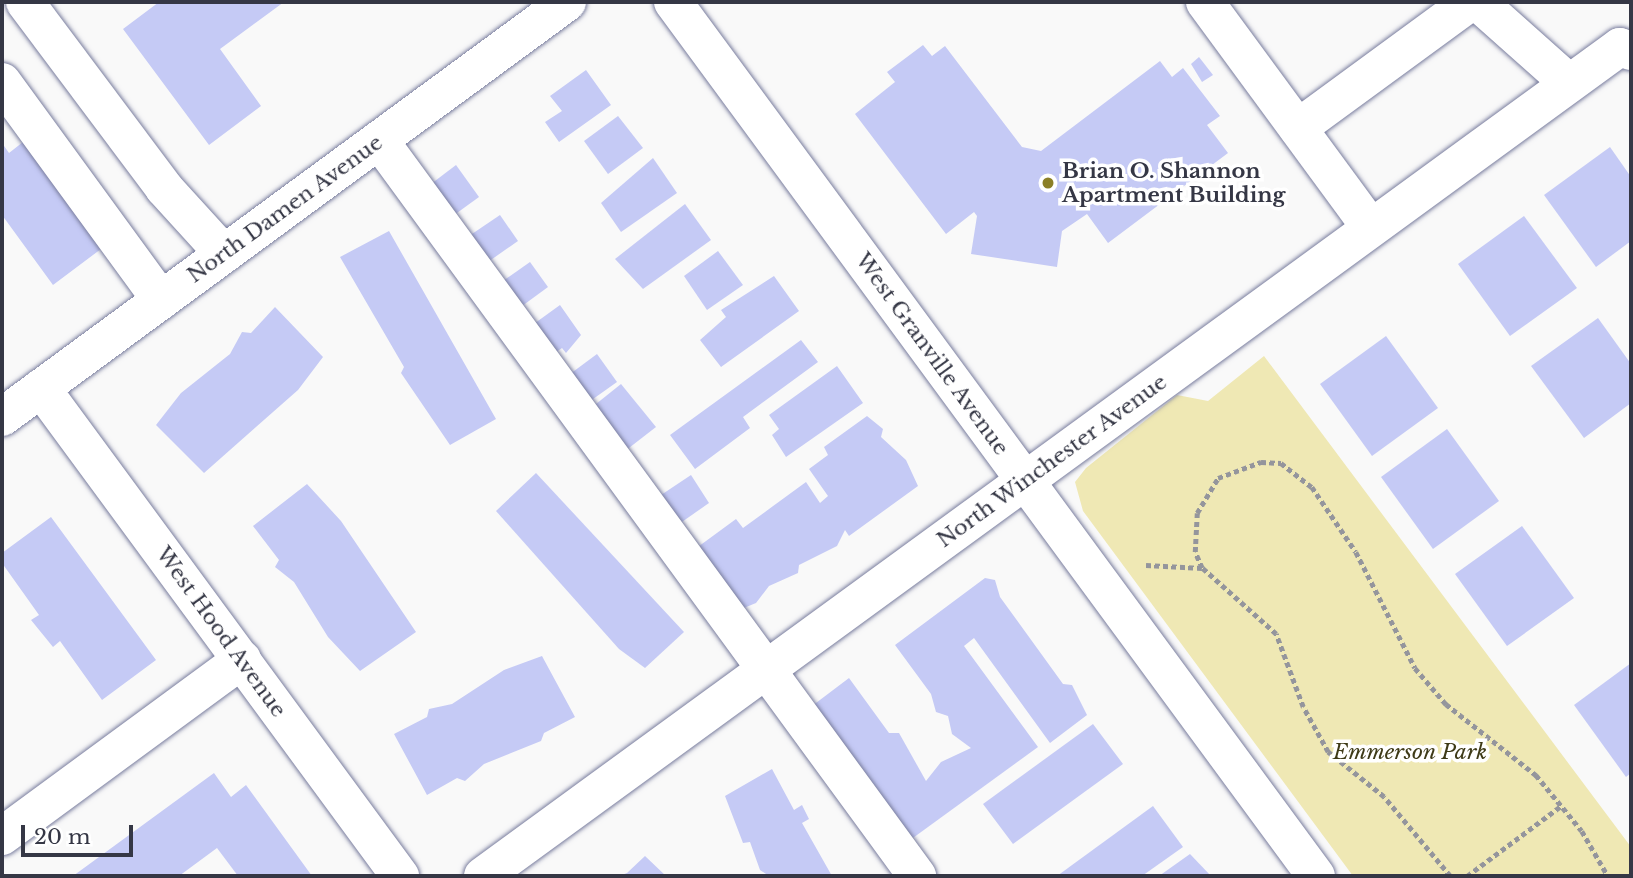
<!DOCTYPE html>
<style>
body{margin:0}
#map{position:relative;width:1633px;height:878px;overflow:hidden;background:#f9f9f9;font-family:"Libre Baskerville",serif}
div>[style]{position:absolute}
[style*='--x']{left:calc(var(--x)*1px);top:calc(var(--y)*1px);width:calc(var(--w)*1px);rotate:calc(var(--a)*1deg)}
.green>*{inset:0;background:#efe8b4}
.building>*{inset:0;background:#c5caf5}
.path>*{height:4.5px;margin-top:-2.25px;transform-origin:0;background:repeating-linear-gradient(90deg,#94959c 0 5px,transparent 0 8.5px)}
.roads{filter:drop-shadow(0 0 2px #797d9e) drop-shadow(0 0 2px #797d9e)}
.minor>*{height:38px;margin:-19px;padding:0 19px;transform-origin:19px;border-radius:19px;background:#fff}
.dots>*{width:19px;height:19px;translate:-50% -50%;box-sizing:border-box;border:4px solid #fff;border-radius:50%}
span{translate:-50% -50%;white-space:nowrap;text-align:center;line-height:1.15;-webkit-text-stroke:7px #fff;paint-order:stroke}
.poi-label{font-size:21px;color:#353745;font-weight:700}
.left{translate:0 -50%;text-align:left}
.street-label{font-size:21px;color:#353745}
.park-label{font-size:21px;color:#3e3a17;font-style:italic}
.frame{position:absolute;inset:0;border:4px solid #353745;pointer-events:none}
.scale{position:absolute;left:21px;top:825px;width:112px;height:32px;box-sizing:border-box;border:4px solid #353745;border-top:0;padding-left:9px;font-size:21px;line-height:24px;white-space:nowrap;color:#353745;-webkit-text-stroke:5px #fff;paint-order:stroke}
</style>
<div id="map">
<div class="green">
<div style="clip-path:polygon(1264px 356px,1631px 847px,1631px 876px,1353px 876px,1083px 511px,1075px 482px,1086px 468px,1177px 395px,1208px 401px)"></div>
</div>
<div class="building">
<div style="clip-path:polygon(159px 2px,284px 2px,220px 49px,261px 106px,209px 145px,123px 29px)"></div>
<div style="clip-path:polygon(923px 45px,932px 56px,945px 46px,1022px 147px,1041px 151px,1160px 61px,1172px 77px,1183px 68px,1220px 116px,1207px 125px,1228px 153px,1108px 243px,1087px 214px,1062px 231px,1057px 267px,971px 254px,977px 216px,974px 212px,946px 234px,855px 114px,895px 82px,887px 72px)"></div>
<div style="clip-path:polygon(1199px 57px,1213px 75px,1202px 82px,1191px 64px)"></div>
<div style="clip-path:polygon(586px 70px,611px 105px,559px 142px,545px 122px,562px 111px,550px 96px)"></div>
<div style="clip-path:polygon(618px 116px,643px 148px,608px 174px,584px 141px)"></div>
<div style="clip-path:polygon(23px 142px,101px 249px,53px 285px,2px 215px,2px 143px,9px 153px)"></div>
<div style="clip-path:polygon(1610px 147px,1631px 177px,1631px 241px,1596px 267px,1544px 195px)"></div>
<div style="clip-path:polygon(653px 158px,677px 193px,621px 232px,601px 203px)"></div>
<div style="clip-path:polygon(456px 165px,479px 197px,450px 218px,427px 187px)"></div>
<div style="clip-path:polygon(685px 204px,711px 240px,643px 289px,615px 259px)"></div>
<div style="clip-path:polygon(500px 215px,518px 241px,485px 264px,466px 238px)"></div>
<div style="clip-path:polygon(1524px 216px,1577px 288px,1510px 336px,1458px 264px)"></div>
<div style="clip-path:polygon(389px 231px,496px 419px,450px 445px,401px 373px,404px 367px,340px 257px)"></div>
<div style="clip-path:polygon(718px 251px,743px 285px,707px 310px,684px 276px)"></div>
<div style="clip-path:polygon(530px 262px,548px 287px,518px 309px,500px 283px)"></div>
<div style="clip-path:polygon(774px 276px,799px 311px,721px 367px,700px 340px,726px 317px,721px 310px)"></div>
<div style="clip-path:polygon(560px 305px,581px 335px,566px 353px,562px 348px,552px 355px,531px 326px)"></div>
<div style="clip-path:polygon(275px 307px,323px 357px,298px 390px,204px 473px,156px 425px,181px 393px,230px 354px,242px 332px,251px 333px)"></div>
<div style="clip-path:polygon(1598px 318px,1631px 364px,1631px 403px,1584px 438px,1531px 366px)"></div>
<div style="clip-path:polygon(1386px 336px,1438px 408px,1372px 456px,1320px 384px)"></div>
<div style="clip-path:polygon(801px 340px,818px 362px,743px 417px,750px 428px,695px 469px,670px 435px)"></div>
<div style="clip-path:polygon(597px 354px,617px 382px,586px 404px,566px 377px)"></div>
<div style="clip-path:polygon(837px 366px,863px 403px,786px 457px,772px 435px,779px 429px,769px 415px)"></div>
<div style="clip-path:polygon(621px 384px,656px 427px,625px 451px,591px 408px)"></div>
<div style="clip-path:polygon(867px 416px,883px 429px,881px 437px,906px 460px,918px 486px,849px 536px,845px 530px,837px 546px,799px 565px,798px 573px,769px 586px,756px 603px,734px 612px,691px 552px,736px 519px,743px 528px,806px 482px,820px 503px,828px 496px,809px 469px,828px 455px,824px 447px)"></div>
<div style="clip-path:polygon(1447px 429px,1499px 501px,1433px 549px,1381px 477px)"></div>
<div style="clip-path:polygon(536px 473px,684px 632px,645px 668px,619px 649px,496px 511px)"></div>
<div style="clip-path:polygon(691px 475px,709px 503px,679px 524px,661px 495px)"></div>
<div style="clip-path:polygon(307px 484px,341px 521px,416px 632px,360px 671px,328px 637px,294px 582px,275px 567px,279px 560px,253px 526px)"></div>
<div style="clip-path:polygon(51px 517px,156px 660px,102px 700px,60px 641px,53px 647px,31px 620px,39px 615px,2px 563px,2px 553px)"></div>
<div style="clip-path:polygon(1522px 526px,1574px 598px,1507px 646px,1455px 574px)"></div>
<div style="clip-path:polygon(985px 578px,995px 580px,1000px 597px,1063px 684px,1072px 685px,1087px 715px,1050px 743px,974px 638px,964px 646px,1038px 747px,906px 843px,808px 709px,849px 678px,889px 733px,899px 733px,926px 781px,941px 762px,971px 748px,952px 734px,948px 716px,936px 712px,931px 694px,895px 645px)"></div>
<div style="clip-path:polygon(542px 656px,575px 717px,544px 733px,541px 741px,484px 764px,465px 781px,457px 778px,427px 795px,394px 734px,427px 717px,429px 709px,452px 704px,504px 670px)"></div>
<div style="clip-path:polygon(1631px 663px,1631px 773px,1626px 777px,1574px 705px)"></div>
<div style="clip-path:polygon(1093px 724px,1123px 764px,1013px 844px,983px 804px)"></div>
<div style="clip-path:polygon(772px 769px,794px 810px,802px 805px,809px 819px,802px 823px,832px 876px,769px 876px,760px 870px,750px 842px,743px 843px,725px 796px)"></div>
<div style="clip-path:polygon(214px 773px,231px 797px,246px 785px,312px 876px,238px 876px,217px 848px,179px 876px,73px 876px)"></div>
<div style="clip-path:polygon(1153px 806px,1183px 847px,1142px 876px,1057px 876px)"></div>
<div style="clip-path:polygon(1190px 854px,1211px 876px,1159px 876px)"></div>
<div style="clip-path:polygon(645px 856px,666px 876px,619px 876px,627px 873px)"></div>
</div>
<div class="path">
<div style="--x:1146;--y:565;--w:56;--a:3.1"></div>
<div style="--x:1450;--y:876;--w:103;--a:-129.9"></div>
<div style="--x:1384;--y:797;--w:72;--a:-141.2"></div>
<div style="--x:1328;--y:752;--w:51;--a:-119.1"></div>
<div style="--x:1303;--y:707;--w:78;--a:-110.3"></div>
<div style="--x:1276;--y:634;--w:99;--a:-138.3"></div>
<div style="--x:1202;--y:568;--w:17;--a:-114"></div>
<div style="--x:1195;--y:552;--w:39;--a:-87"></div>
<div style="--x:1197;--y:513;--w:41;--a:-59"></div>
<div style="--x:1218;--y:478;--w:46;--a:-20.4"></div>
<div style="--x:1261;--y:462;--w:20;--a:3"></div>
<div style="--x:1281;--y:463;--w:39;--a:38"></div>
<div style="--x:1312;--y:487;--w:78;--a:55.9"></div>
<div style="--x:1356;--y:552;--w:130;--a:63"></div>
<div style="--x:1415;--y:668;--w:48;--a:49.3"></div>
<div style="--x:1446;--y:704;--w:115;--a:38.3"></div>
<div style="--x:1536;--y:775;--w:72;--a:50.6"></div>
<div style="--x:1582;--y:831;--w:52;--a:60"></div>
<div style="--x:1467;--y:876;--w:117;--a:-36.7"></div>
</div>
<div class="roads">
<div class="minor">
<div style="--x:25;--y:2;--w:232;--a:53.2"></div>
<div style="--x:164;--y:188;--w:89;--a:47.7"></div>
<div style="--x:673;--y:2;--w:1085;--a:53.66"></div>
<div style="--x:1205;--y:2;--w:280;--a:53.7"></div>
<div style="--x:1478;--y:2;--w:122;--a:41.7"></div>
<div style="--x:2;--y:82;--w:270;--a:53.9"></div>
<div style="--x:1298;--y:128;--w:213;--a:-36.2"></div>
<div style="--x:379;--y:140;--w:912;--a:53.83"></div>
<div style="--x:41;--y:388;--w:606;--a:53.66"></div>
<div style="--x:2;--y:417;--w:701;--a:-36.3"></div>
<div style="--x:2;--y:836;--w:298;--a:-36.3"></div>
<div style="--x:483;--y:876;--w:1407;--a:-36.1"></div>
<div style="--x:1620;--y:47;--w:12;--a:20"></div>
</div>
</div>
<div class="dots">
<div style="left:1048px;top:183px;background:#8b7f26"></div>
</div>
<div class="poi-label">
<span class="left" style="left:1062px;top:183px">Brian O. Shannon<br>Apartment Building</span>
</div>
<div class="street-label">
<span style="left:285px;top:209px;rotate:-36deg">North Damen Avenue</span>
<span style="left:932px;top:354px;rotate:54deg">West Granville Avenue</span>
<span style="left:1052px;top:461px;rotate:-36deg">North Winchester Avenue</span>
<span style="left:221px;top:632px;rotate:54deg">West Hood Avenue</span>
</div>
<div class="park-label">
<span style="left:1410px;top:752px">Emmerson Park</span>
</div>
<div class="frame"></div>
<div class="scale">20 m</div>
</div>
